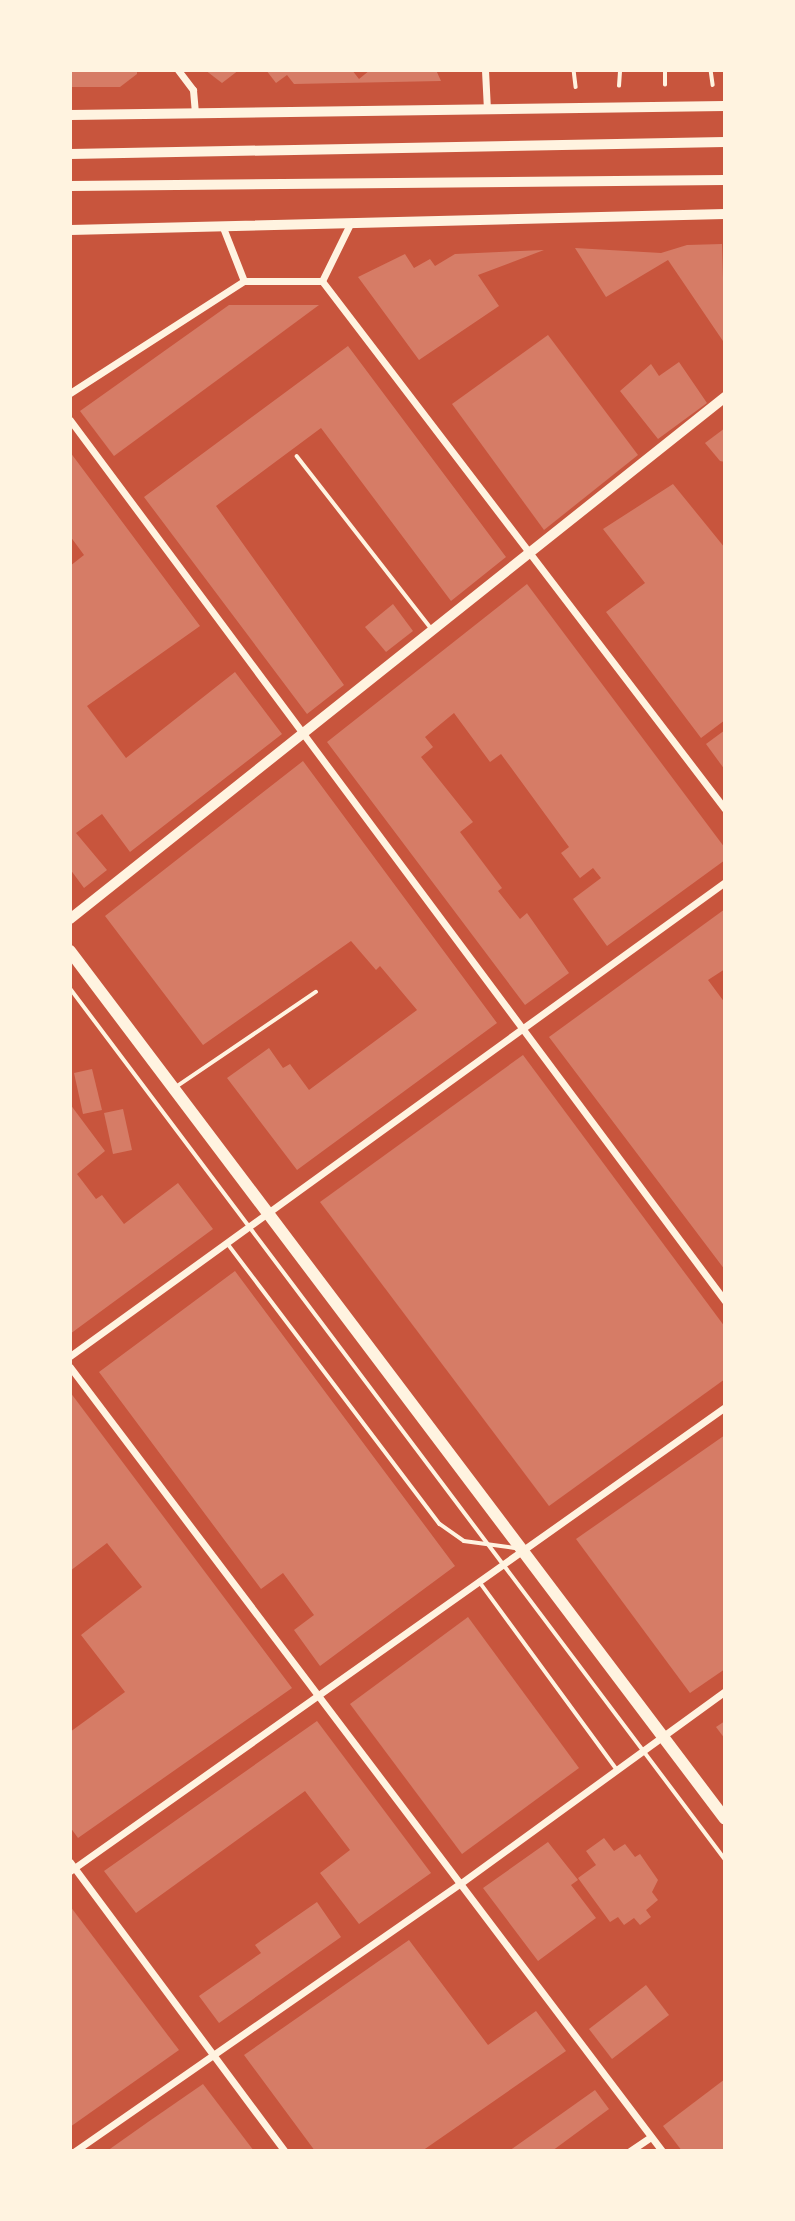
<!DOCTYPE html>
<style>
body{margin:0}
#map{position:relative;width:795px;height:2221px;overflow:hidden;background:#c8553d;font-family:Figtree,sans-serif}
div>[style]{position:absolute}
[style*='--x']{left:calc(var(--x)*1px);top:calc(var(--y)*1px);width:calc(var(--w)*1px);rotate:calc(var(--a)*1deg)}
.building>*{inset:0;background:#d67c66}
.path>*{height:3.5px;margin:-1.75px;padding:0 1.75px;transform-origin:1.75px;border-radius:1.75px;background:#fff3e0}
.service>*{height:3.5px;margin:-1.75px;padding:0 1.75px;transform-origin:1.75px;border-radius:1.75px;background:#fff3e0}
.minor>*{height:7px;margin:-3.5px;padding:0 3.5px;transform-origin:3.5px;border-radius:3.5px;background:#fff3e0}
.tertiary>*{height:10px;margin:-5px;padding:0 5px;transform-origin:5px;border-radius:5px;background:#fff3e0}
.secondary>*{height:10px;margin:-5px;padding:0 5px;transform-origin:5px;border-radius:5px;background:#fff3e0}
.primary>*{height:12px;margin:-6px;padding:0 6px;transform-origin:6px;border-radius:6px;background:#fff3e0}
span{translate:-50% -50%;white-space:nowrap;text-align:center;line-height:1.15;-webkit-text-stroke:5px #fff3e0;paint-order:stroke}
.frame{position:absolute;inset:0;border:72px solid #fff3e0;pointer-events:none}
</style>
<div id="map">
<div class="building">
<div style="clip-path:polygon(70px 70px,137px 70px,137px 74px,120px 87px,70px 87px)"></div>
<div style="clip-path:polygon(205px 70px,239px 70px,222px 83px)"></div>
<div style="clip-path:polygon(266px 70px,352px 70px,359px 79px,370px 70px,436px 70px,441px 81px,294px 84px,287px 75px,276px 83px)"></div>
<div style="clip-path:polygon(722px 244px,725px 344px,668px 260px,606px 297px,575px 248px,661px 253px,687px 245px)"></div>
<div style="clip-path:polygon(544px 250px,478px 275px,499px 306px,419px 360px,358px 277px,405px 254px,414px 268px,430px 259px,435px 266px,455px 254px)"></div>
<div style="clip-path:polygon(229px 305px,319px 305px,114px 456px,80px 411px)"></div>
<div style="clip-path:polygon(548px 335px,638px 455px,544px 530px,452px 404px)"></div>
<div style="clip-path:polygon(348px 346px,506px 557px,451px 601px,321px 428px,216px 506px,344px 685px,307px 714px,144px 497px)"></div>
<div style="clip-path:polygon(679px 362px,707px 403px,658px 439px,620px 391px,651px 364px,659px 376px)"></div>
<div style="clip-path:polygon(725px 428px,725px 462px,720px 461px,705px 443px)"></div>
<div style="clip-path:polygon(70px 452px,200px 626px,87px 706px,126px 758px,235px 672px,282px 734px,130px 852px,102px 814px,76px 833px,107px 870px,84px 888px,70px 869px,70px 566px,84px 555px,70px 536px)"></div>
<div style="clip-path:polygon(673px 484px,725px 548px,725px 720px,701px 738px,606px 612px,645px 583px,603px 529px)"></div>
<div style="clip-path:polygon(527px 584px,725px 848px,725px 860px,607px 946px,573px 899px,601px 878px,593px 868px,580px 878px,561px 853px,569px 847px,501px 754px,490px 762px,454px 713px,425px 737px,433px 747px,421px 757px,473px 822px,460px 832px,502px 888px,498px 891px,520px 919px,527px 913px,569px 973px,525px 1005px,327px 742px)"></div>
<div style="clip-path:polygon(393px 604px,413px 631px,386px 652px,365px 627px)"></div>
<div style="clip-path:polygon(725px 730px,725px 770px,706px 744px)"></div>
<div style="clip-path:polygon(303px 761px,497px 1023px,297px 1170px,227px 1078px,269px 1048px,283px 1068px,290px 1064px,309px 1090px,417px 1010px,380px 966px,376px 970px,351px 941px,203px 1045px,105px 916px)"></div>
<div style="clip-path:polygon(725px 909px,725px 969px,708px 980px,725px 1003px,725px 1270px,549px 1037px)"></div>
<div style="clip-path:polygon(523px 1055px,725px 1327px,725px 1379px,549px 1506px,320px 1202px)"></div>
<div style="clip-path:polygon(92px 1069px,102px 1110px,83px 1114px,74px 1073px)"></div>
<div style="clip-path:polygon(70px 1104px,105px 1151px,77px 1174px,96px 1199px,102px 1195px,124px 1224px,178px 1183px,213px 1229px,70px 1334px)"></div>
<div style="clip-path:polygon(123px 1109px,132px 1150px,113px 1154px,104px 1113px)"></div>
<div style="clip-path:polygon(235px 1271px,455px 1566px,320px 1666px,294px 1630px,314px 1615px,283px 1573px,261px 1589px,99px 1372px)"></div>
<div style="clip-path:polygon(70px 1392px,292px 1688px,78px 1838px,70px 1827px,70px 1732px,125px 1692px,81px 1635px,142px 1587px,107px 1543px,70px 1571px)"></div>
<div style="clip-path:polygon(725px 1435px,725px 1669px,690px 1693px,576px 1539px)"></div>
<div style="clip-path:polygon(468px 1617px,579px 1768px,462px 1854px,350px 1704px)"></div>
<div style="clip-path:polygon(317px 1721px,431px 1873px,359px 1924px,320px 1873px,350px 1850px,305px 1791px,136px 1913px,104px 1871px)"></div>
<div style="clip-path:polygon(725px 1721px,725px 1739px,716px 1727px)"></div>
<div style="clip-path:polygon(604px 1838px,614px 1851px,625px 1844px,635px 1857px,640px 1854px,658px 1880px,652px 1892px,658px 1900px,646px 1910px,651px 1917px,640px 1925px,634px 1918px,624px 1925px,618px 1917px,610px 1922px,578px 1878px,596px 1865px,586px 1851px)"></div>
<div style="clip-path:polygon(548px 1842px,578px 1880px,571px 1885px,596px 1918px,538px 1961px,483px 1888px)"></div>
<div style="clip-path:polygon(317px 1902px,341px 1937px,219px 2023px,199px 1996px,261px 1953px,255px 1945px)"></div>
<div style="clip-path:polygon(70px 1906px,179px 2050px,70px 2127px)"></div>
<div style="clip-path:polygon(409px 1940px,488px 2045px,536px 2011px,566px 2051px,422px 2151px,315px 2151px,244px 2055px)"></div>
<div style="clip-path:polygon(646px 1985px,669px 2015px,612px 2059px,589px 2029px)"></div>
<div style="clip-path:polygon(725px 2079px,725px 2151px,682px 2151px,663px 2126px)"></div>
<div style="clip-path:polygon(203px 2084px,254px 2151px,107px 2151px,148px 2122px)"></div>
<div style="clip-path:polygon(595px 2090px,609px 2109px,552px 2151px,509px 2151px)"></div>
</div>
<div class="path">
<div style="--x:574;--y:70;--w:17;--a:83"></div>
<div style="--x:711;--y:70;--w:15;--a:82"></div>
<div style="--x:665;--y:85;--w:15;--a:-90"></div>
<div style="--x:619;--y:86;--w:16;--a:-86"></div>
</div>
<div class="service">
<div style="--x:297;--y:456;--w:218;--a:52.1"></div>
<div style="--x:70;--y:988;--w:1090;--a:53.06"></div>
<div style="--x:176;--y:1087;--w:169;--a:-34.2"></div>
<div style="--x:228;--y:1244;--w:351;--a:52.9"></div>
<div style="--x:440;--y:1524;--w:29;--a:35"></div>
<div style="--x:464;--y:1541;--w:51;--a:7.8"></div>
<div style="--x:479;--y:1581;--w:232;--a:53.8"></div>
</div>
<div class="minor">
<div style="--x:178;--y:70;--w:25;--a:53"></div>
<div style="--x:193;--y:90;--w:24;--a:85"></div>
<div style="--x:485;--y:70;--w:40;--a:87.1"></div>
<div style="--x:222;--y:225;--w:60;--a:68.6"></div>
<div style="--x:244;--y:281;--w:78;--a:0"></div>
<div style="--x:322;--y:281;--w:664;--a:52.65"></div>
<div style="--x:322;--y:281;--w:66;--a:-63.8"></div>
<div style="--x:70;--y:393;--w:207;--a:-32.8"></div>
<div style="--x:70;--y:420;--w:1098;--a:53.37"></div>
<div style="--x:70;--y:1356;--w:809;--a:-35.89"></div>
<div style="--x:70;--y:1367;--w:982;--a:52.94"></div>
<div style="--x:70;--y:1862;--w:360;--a:53.4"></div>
<div style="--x:70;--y:1871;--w:803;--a:-35.31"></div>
<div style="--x:75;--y:2151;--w:470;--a:-34.8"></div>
<div style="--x:461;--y:1883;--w:326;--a:-36"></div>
<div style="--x:630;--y:2151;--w:25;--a:-34"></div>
</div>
<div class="tertiary">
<div style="--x:70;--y:115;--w:655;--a:-0.79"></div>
<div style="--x:70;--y:230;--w:655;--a:-1.4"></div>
<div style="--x:70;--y:919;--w:838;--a:-38.55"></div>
</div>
<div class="secondary">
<div style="--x:70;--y:154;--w:655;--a:-1.05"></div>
<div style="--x:70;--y:186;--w:655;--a:-0.52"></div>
</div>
<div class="primary">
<div style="--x:70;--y:951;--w:1087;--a:52.96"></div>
</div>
<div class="frame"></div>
</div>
